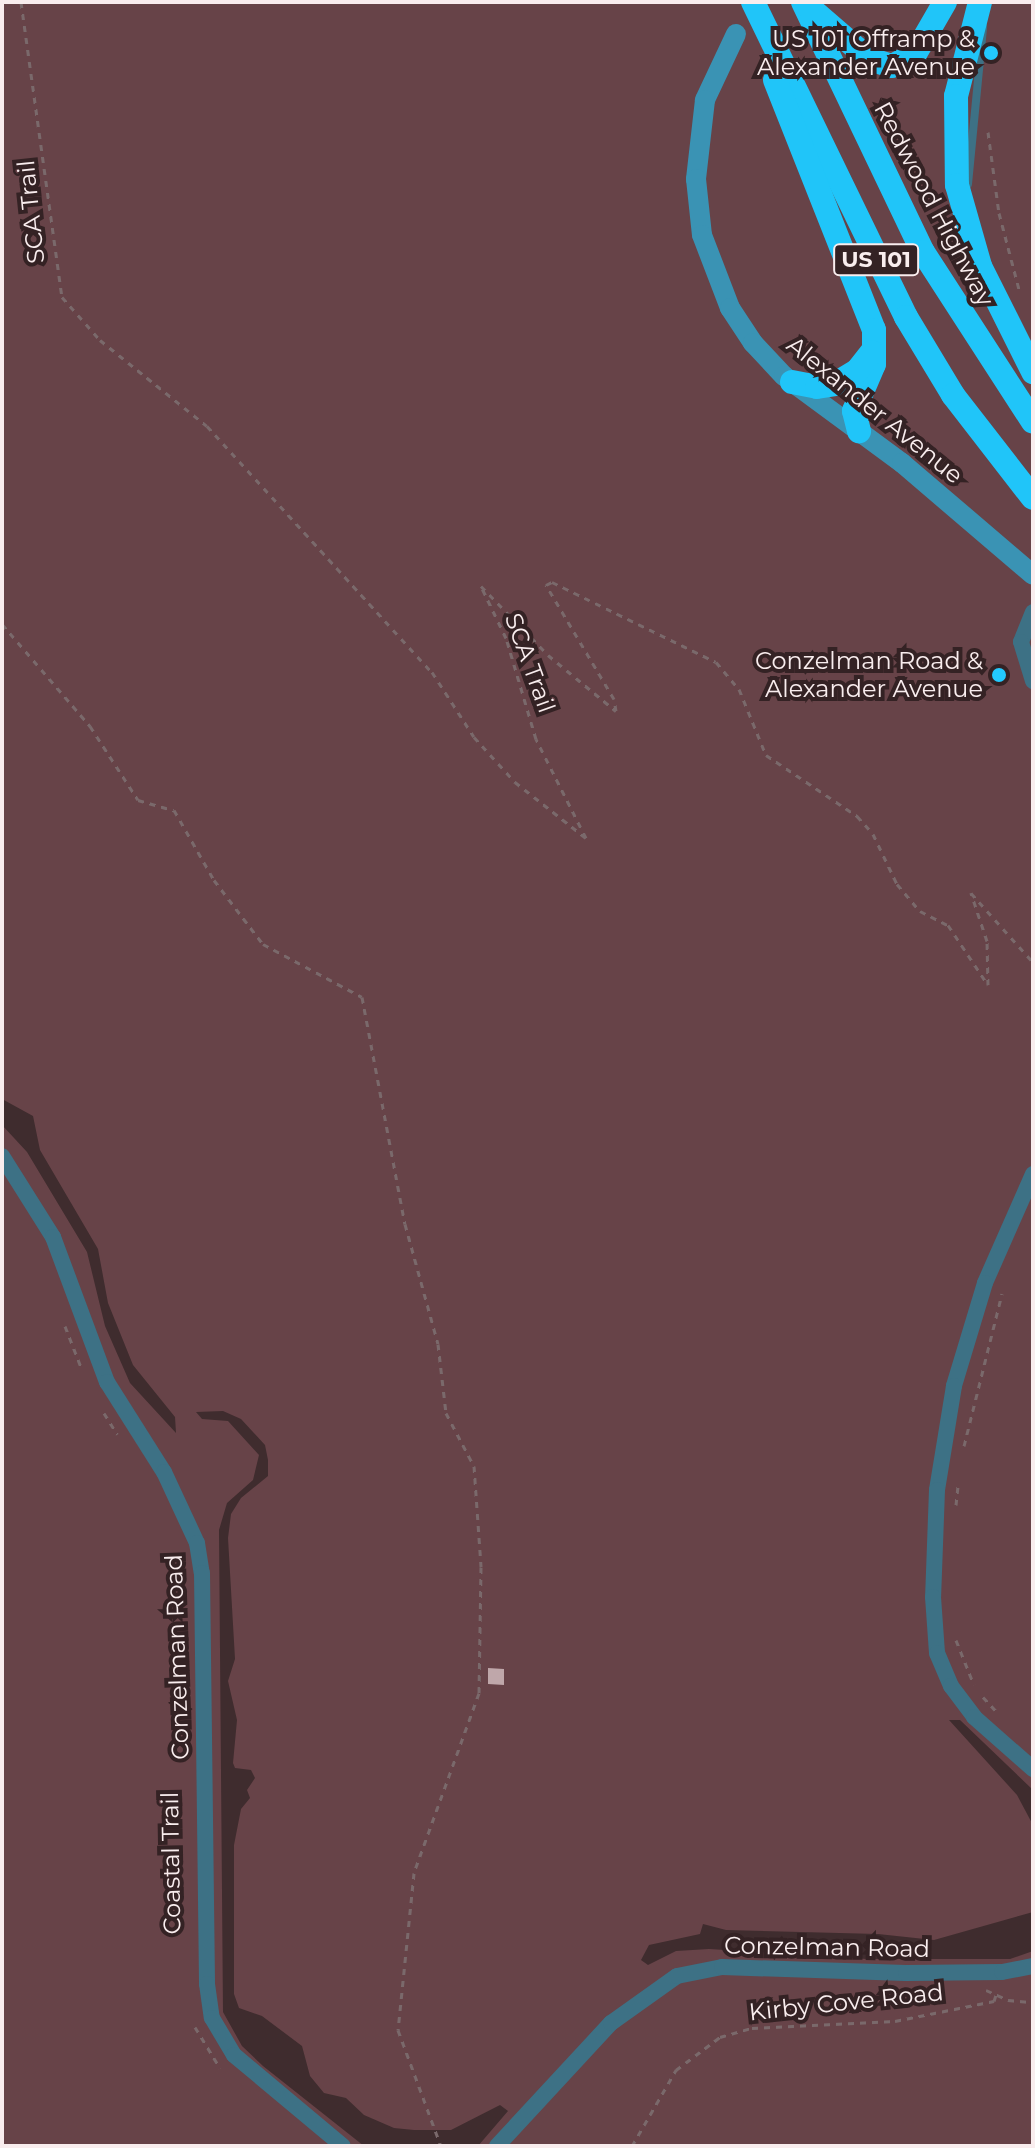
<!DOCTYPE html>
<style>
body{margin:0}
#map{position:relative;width:1035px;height:2148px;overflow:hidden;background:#3f2c2e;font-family:Montserrat,sans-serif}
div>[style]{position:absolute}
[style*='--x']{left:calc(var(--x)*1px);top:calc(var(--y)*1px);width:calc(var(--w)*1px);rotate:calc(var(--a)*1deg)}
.green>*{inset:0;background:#674348}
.building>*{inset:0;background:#bfa7aa}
.path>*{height:3px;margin-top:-1.5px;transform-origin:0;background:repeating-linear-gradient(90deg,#7a696b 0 6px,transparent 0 12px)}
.service>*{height:8px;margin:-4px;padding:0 4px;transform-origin:4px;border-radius:4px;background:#3d7185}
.minor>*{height:16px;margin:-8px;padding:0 8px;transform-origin:8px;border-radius:8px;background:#3d7185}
.secondary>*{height:20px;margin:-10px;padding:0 10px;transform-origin:10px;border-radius:10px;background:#3a93b4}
.motorway>*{height:24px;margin:-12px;padding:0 12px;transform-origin:12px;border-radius:12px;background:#20c5f9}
.dots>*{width:22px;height:22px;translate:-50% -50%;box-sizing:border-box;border:4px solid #342224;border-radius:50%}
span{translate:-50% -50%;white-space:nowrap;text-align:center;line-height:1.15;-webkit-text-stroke:8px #342224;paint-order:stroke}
.shield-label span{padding:2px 6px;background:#342224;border:2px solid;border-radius:6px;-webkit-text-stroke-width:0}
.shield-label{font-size:22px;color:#f9edee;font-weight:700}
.poi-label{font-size:24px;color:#f9edee}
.right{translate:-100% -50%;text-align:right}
.street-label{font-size:24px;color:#f9edee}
.frame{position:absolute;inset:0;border:4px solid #f9edee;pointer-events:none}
</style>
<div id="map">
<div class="green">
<div style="clip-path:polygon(2px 2px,1033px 2px,1033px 1790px,960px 1720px,949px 1720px,1017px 1795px,1033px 1825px,1033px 1912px,934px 1940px,878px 1934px,726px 1930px,703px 1924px,700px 1934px,649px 1945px,641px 1960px,648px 1965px,676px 1951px,709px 1949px,867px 1959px,1010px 1959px,1033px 1951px,1033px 2146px,478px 2146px,508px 2111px,500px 2105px,451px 2130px,414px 2130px,394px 2128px,364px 2115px,346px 2098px,324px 2093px,310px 2076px,302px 2046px,262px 2016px,239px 2008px,234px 1994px,234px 1845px,241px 1809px,250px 1798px,247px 1790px,255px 1778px,251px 1770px,235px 1768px,233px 1763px,237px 1720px,228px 1681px,235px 1659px,228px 1538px,231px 1514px,241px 1498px,268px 1476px,268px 1460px,265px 1445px,241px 1419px,223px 1411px,196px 1412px,202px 1419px,228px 1421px,259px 1455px,253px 1480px,227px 1503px,219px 1530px,223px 2012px,242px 2046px,263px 2066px,364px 2146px,2px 2146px,2px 1125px,27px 1152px,87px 1252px,105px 1326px,130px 1383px,176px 1433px,175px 1417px,133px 1365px,108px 1303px,98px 1249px,40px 1150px,33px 1116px,2px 1099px)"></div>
</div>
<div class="building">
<div style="clip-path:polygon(488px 1668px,504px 1669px,504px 1685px,488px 1684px)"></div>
</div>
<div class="path">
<div style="--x:21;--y:2;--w:298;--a:82.1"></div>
<div style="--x:62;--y:297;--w:57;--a:48.5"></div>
<div style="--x:100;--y:340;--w:137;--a:38.8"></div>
<div style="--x:207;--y:426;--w:333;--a:47.6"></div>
<div style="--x:432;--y:672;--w:77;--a:57.1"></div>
<div style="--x:474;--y:737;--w:61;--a:47.7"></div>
<div style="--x:515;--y:782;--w:90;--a:38.3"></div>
<div style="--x:586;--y:838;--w:111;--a:-116.8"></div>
<div style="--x:536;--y:739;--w:105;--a:-106.5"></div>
<div style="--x:506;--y:638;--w:58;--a:-115.7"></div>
<div style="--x:481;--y:586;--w:96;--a:45.8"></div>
<div style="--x:548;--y:655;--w:88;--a:39.5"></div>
<div style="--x:616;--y:711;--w:12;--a:-99"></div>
<div style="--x:614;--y:699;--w:133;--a:-120.8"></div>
<div style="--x:546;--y:585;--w:7;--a:-27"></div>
<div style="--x:552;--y:582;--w:182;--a:26"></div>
<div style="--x:716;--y:662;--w:35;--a:50"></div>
<div style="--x:739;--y:689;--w:71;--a:67.8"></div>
<div style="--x:766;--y:755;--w:110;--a:33.8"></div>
<div style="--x:857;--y:816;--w:24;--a:48"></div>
<div style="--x:873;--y:834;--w:55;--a:64.4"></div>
<div style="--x:897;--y:884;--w:35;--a:50"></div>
<div style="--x:920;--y:911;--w:31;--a:27"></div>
<div style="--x:948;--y:925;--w:72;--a:56.3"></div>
<div style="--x:988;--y:985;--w:44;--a:-91.3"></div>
<div style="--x:987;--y:941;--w:51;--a:-108.4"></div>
<div style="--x:971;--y:893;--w:93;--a:48.1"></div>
<div style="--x:988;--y:132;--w:82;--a:82.3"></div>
<div style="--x:999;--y:213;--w:83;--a:75.3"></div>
<div style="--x:2;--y:624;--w:135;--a:49.2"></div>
<div style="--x:90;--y:726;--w:88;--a:57"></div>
<div style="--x:138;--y:800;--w:37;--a:16"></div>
<div style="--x:174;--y:810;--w:81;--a:60.3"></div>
<div style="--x:214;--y:880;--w:81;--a:52.6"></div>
<div style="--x:263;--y:944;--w:112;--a:28.2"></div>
<div style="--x:362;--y:997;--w:231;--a:79.3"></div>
<div style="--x:405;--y:1224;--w:124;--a:74.6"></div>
<div style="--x:438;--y:1344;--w:69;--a:83.4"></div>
<div style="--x:446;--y:1413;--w:60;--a:62.2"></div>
<div style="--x:474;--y:1466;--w:101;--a:86"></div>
<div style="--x:481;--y:1567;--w:126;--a:90.9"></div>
<div style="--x:479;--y:1693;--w:191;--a:109.9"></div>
<div style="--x:414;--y:1873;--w:158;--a:95.8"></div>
<div style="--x:398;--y:2030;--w:124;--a:69.7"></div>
<div style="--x:65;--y:1326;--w:44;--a:68.7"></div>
<div style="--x:104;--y:1413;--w:25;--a:58"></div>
<div style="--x:964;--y:1446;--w:157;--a:-76"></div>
<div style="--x:956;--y:1505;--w:20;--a:-84"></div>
<div style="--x:956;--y:1640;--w:48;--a:68.2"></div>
<div style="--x:983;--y:1697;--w:21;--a:47"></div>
<div style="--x:986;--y:1990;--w:24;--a:24"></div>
<div style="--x:1008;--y:2000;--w:25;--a:5"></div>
<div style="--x:195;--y:2027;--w:48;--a:58.6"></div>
<div style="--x:632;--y:2146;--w:88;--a:-59.9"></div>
<div style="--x:676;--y:2070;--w:55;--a:-36.9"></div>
<div style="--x:720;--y:2037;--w:33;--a:-16"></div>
<div style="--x:752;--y:2028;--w:143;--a:-2.8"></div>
<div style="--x:895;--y:2021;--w:101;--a:-11.4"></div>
<div style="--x:994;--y:2001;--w:6;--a:-72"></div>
</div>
<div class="service">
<div style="--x:968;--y:184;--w:158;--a:-84.5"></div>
</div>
<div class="minor">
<div style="--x:1033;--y:612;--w:32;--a:112"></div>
<div style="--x:1021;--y:642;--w:41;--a:72.9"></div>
<div style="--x:2;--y:1156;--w:96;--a:57.8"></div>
<div style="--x:53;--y:1237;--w:155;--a:69.6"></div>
<div style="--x:107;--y:1382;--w:107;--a:57.7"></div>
<div style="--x:164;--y:1472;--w:78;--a:65.1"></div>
<div style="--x:197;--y:1543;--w:30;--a:81"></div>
<div style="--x:202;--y:1573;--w:411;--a:89.3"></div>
<div style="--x:207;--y:1984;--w:34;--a:82"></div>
<div style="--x:212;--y:2018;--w:43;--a:59.3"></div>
<div style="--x:234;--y:2055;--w:142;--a:39.9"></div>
<div style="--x:1033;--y:1174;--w:119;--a:113.8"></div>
<div style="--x:985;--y:1283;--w:108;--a:106.8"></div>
<div style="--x:954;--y:1386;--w:105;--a:99.3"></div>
<div style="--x:937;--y:1490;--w:107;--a:92.1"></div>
<div style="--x:933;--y:1597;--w:56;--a:85.9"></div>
<div style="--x:937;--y:1653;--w:36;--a:67"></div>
<div style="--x:951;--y:1686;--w:39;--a:53"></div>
<div style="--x:974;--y:1717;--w:79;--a:41.4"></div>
<div style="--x:497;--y:2146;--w:168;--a:-47.2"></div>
<div style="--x:611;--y:2023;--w:81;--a:-35.5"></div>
<div style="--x:677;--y:1976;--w:46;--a:-11.3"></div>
<div style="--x:722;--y:1967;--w:184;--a:1.9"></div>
<div style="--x:906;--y:1973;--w:96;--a:-0.6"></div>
<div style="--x:1002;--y:1972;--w:32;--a:-11"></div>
</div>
<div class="secondary">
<div style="--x:736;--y:34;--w:73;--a:115.2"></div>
<div style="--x:705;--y:100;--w:80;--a:96.5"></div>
<div style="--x:696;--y:179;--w:56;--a:83.9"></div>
<div style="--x:702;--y:235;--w:78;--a:69"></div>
<div style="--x:730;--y:308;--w:42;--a:56.7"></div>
<div style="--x:753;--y:343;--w:45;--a:46.8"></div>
<div style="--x:784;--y:376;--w:147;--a:36.4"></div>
<div style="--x:902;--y:463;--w:172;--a:40.5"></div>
</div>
<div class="motorway">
<div style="--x:753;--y:2;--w:350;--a:64.1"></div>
<div style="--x:906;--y:317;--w:91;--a:58.9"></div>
<div style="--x:953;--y:395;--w:130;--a:52.2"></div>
<div style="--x:803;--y:2;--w:277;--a:64.4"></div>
<div style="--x:923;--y:252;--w:202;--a:57.1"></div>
<div style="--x:980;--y:2;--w:97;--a:104.3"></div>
<div style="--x:956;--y:96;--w:89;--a:89.4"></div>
<div style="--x:957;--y:185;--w:84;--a:74.1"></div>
<div style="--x:980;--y:266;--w:119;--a:63.4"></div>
<div style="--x:810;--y:8;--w:78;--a:40.8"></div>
<div style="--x:869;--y:59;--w:24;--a:17"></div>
<div style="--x:892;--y:66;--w:26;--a:-28"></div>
<div style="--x:915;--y:54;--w:60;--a:-60"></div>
<div style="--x:775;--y:80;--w:269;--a:68.4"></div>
<div style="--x:874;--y:330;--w:34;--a:90"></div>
<div style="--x:874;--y:364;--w:51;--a:113.1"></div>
<div style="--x:854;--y:411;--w:21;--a:76"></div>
<div style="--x:792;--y:382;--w:25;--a:11"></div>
<div style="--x:817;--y:387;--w:18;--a:-9"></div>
<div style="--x:835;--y:384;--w:26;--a:-31"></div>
<div style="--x:857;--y:371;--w:24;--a:-52"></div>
</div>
<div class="dots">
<div style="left:991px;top:53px;background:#23c9fe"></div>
<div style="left:999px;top:675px;background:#23c9fe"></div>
</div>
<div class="shield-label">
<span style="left:876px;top:260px">US 101</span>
</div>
<div class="poi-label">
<span class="right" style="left:975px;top:53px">US 101 Offramp &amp;<br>Alexander Avenue</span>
<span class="right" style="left:983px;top:675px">Conzelman Road &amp;<br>Alexander Avenue</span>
</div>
<div class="street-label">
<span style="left:934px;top:204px;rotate:62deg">Redwood Highway</span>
<span style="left:31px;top:212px;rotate:-96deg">SCA Trail</span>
<span style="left:875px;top:410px;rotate:39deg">Alexander Avenue</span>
<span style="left:530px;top:663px;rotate:70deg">SCA Trail</span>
<span style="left:177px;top:1657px;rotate:-92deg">Conzelman Road</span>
<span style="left:171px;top:1863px;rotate:-91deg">Coastal Trail</span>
<span style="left:827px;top:1947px;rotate:1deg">Conzelman Road</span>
<span style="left:846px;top:2002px;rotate:-6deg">Kirby Cove Road</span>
</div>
<div class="frame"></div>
</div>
